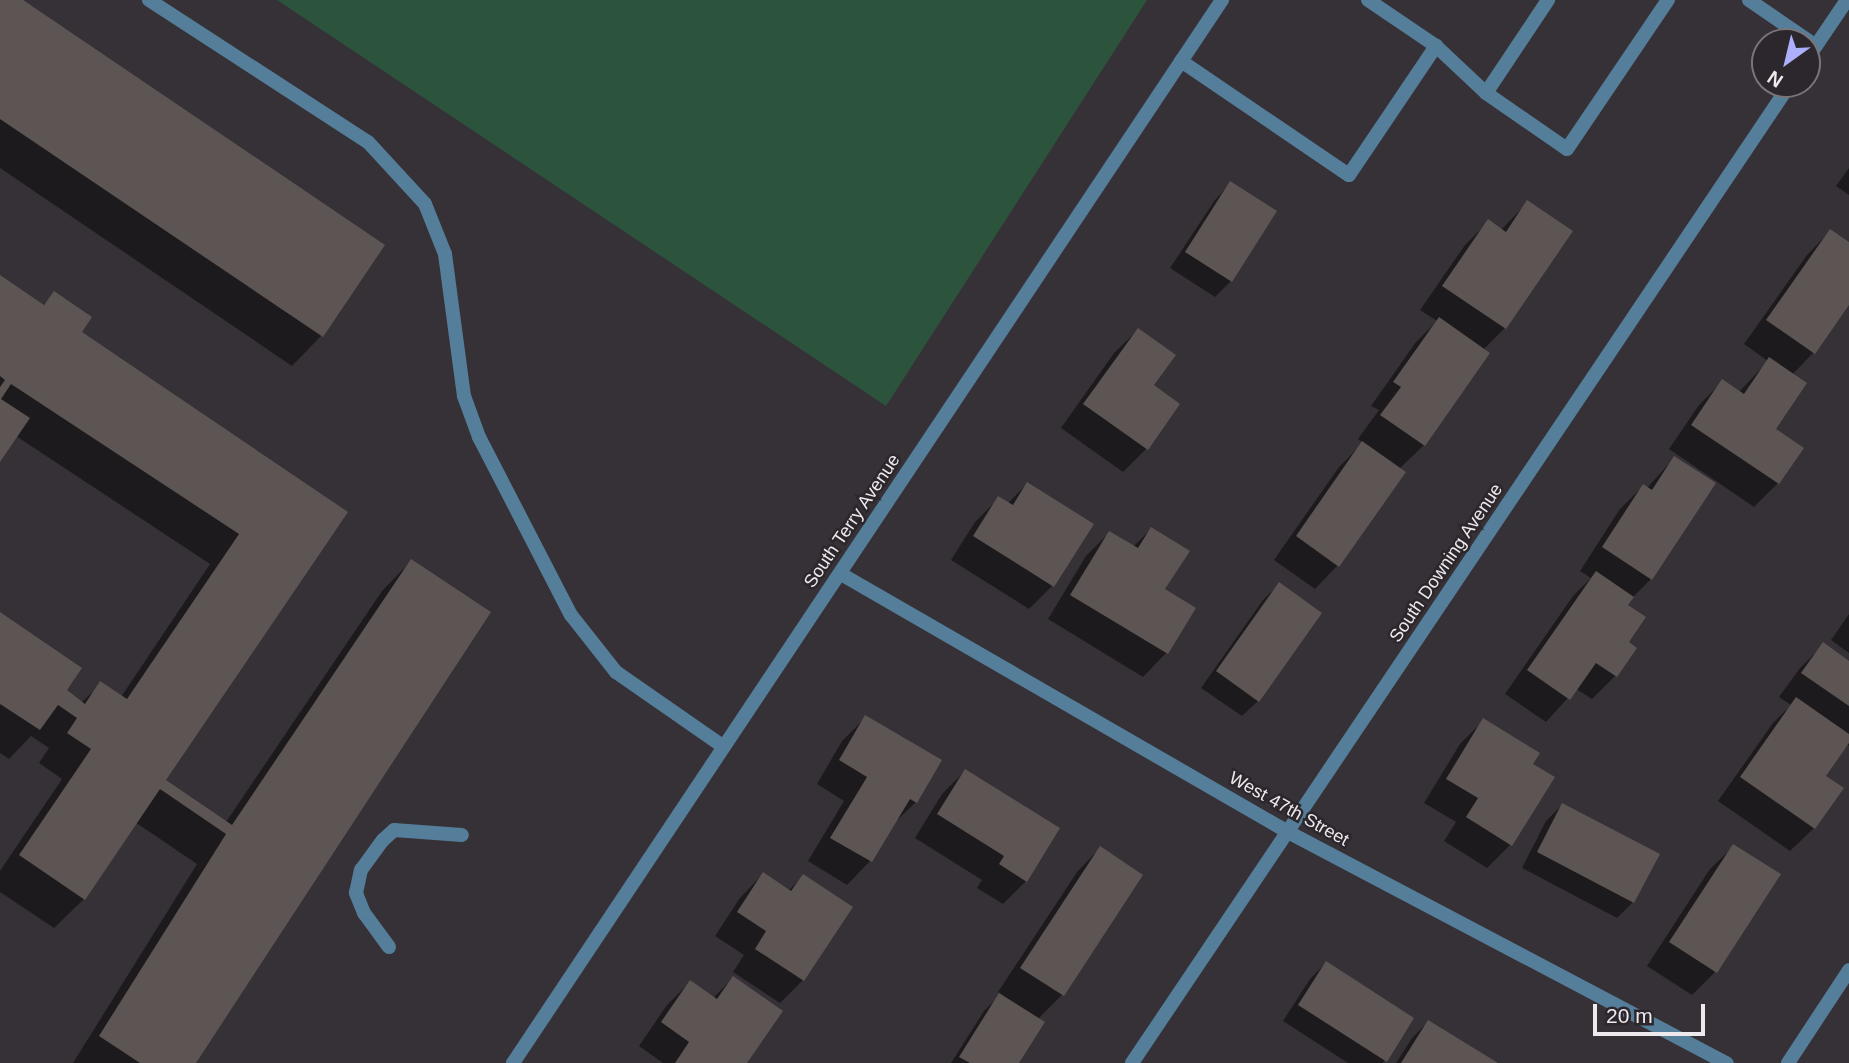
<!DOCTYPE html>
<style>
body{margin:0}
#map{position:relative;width:1849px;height:1063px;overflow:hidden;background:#363136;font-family:Arial,sans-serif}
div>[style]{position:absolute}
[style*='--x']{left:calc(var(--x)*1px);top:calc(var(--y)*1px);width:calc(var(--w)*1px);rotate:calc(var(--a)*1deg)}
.green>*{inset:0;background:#2c543c}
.shadow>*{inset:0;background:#0007}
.building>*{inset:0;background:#5d5554}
.service>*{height:14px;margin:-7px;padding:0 7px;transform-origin:7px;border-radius:7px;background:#547e99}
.minor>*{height:14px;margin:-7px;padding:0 7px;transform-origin:7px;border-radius:7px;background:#547e99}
.tertiary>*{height:14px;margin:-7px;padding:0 7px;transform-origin:7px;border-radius:7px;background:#547e99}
span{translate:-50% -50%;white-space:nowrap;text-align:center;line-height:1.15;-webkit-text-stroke:5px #2c272c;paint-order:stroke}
.street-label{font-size:18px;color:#ede9ec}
.north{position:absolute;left:1751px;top:28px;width:70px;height:70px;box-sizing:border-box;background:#2c272c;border:2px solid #797579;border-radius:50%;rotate:214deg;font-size:19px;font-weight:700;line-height:28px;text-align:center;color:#ede9ec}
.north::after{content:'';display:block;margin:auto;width:24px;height:32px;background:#acaffb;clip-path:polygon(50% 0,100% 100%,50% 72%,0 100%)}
.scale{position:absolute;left:1593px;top:1004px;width:112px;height:32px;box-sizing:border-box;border:4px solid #ede9ec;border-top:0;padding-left:9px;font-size:21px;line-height:24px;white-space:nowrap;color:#ede9ec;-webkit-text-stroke:5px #2c272c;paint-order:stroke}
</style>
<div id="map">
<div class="green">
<div style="clip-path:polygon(277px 0,1147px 0,886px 406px)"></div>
</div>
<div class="shadow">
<div style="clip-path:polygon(0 0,19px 0,382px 246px,321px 336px,292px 366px,0 168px)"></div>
<div style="clip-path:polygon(1849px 168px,1849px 195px,1836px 186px)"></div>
<div style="clip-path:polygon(1230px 184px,1231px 281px,1215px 297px,1170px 268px,1215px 200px)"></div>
<div style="clip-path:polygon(1528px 202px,1571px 232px,1505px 328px,1483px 350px,1488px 354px,1424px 445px,1399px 469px,1338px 565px,1315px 589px,1274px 560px,1339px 467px,1363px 443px,1358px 439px,1379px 410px,1371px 406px,1416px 342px,1437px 321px,1420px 310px,1465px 245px,1488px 222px,1501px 230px)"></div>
<div style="clip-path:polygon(1830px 231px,1849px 244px,1849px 302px,1813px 353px,1792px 375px,1774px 429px,1802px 448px,1778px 483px,1754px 507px,1669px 449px,1699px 405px,1723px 381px,1739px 392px,1768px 361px,1744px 344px,1807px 255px)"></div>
<div style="clip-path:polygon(0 277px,42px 306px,54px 294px,79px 332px,345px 512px,164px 781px,226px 822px,382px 591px,411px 561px,194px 1063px,73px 1063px,197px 864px,135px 822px,84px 899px,54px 928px,0 892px,0 871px,62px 779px,39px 763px,49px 748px,31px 736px,9px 759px,0 753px,0 615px,65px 691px,81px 703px,101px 684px,121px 697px,210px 564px,16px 436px,0 459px)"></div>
<div style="clip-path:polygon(1138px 330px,1152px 385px,1178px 405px,1146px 449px,1123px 472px,1061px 428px,1114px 353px)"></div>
<div style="clip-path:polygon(1674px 458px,1651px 579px,1628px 602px,1615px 676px,1592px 699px,1576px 689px,1546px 722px,1505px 694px,1573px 596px,1591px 578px,1580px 571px,1620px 509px,1643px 486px,1647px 488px)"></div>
<div style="clip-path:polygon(1027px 484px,1091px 524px,1052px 586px,1029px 609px,951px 560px,975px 522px,999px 498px,1007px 504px)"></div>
<div style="clip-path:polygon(1151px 529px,1163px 590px,1193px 609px,1166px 653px,1143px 677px,1048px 619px,1086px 556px,1109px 533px,1133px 547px)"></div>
<div style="clip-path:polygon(1279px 584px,1258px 701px,1242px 716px,1201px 688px,1263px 600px)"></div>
<div style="clip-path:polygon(1849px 614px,1849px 653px,1831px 640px)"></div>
<div style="clip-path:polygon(1823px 645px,1849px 663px,1849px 746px,1846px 744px,1824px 776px,1841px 788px,1814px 828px,1790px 851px,1718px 801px,1773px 723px,1791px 705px,1779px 697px,1800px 668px)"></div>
<div style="clip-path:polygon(866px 717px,916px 802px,892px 825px,870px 861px,847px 885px,808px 861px,844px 801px,817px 784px,842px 741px)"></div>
<div style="clip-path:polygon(1484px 720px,1531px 764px,1511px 844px,1487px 868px,1444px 841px,1456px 822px,1424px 803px,1460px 744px)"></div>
<div style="clip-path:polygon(965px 771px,1026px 881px,1003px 904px,977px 888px,982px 880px,915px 838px,942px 794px)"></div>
<div style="clip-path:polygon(1562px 805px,1633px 902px,1617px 918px,1522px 868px,1546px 821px)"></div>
<div style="clip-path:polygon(1734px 846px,1779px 875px,1715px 972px,1692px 995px,1647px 966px,1710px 869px)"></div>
<div style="clip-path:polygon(1100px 848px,1141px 875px,1062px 995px,1038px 1019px,1017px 1063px,951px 1063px,984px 1011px,1001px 994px,998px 992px,1077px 872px)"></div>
<div style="clip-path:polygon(763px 874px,788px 891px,803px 876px,803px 980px,780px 1003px,733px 972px,744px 955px,715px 936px,740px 898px)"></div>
<div style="clip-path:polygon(1326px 963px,1412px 1019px,1383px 1063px,1348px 1063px,1283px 1021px,1310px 979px)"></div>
<div style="clip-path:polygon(733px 978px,745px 1063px,663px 1063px,639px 1046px,667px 1005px,690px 982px,713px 998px)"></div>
<div style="clip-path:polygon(1428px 1022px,1495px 1063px,1396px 1063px,1412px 1038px)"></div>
</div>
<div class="building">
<div style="clip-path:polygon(0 0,23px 0,385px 245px,323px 337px,0 119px)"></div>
<div style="clip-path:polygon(1230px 181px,1277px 211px,1232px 282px,1185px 252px)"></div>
<div style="clip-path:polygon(1527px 200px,1573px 231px,1506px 329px,1442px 286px,1488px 219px,1506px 232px)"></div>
<div style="clip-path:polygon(1830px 229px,1849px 242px,1849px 305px,1815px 354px,1766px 320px)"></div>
<div style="clip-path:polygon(0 275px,44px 305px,54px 291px,92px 317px,82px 332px,348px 512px,166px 780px,232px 825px,411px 559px,491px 612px,196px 1063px,140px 1063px,99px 1036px,226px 834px,160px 789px,85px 900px,19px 855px,91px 749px,67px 733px,77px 718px,58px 705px,40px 730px,0 704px,0 612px,82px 668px,67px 690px,85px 704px,100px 681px,127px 699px,239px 534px,11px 384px,1px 399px,30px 418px,0 462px,0 387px,5px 380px,0 376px)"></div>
<div style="clip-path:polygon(1439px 317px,1490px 353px,1425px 446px,1380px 415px,1401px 387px,1393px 382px)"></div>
<div style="clip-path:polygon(1138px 328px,1176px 355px,1154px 385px,1180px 404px,1148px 450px,1083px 404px)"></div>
<div style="clip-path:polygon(1769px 357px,1807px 383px,1776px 429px,1804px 448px,1779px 484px,1691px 425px,1722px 379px,1744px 394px)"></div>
<div style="clip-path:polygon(1362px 441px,1406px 472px,1339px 567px,1296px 536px)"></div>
<div style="clip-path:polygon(1674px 456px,1716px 483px,1652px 580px,1602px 547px,1643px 484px,1652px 490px)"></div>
<div style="clip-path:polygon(1027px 482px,1094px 524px,1054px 587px,973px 536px,998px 496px,1013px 505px)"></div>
<div style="clip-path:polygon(1151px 527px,1190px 551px,1165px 589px,1196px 608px,1168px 654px,1070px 595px,1109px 531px,1138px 548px)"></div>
<div style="clip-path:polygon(1596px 571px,1634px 597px,1628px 605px,1646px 617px,1629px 642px,1637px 648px,1617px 677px,1596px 663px,1570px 700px,1527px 670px)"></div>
<div style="clip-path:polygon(1279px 582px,1322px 613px,1259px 702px,1216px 671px)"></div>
<div style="clip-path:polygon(1823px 642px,1849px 661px,1849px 706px,1801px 673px)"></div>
<div style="clip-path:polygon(1796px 697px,1849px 734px,1849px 743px,1826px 776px,1844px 788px,1815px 829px,1740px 777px)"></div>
<div style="clip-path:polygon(865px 715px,942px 760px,917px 803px,910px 799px,872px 862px,830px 838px,867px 777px,839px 760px)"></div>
<div style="clip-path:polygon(1483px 718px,1540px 753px,1533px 764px,1555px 777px,1512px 846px,1466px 817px,1478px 798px,1446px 779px)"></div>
<div style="clip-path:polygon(965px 769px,1060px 828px,1027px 882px,999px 864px,1004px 856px,937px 814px)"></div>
<div style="clip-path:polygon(1562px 803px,1660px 854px,1634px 903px,1537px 852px)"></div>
<div style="clip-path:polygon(1733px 844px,1781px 874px,1717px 973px,1669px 942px)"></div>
<div style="clip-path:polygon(1100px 846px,1143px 875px,1064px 996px,1020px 968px)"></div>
<div style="clip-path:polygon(763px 872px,791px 891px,803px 874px,853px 907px,804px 981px,755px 949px,766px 931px,737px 912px)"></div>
<div style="clip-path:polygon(1326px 961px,1414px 1018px,1387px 1062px,1298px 1005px)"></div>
<div style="clip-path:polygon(733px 976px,783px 1011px,747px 1063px,675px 1063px,689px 1042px,661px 1022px,690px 980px,717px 999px)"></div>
<div style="clip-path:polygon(999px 993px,1045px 1022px,1019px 1063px,970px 1063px,959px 1057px)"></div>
<div style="clip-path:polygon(1428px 1020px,1498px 1063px,1401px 1063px)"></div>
</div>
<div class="service">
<div style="--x:149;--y:0;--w:261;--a:33"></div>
<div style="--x:368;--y:142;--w:84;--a:47.4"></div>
<div style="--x:425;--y:204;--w:54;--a:68.2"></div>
<div style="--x:445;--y:254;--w:143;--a:82.4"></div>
<div style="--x:464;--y:396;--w:44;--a:69.9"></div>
<div style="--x:479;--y:437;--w:200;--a:62.7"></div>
<div style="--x:571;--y:615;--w:73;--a:51.7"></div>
<div style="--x:616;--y:672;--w:131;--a:34.8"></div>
<div style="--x:1749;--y:0;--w:81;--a:34.5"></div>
<div style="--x:1436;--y:46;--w:69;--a:43.2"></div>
<div style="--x:1486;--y:93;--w:98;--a:34.7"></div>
<div style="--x:1567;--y:149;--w:180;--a:-55.9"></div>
<div style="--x:1181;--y:61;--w:203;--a:34.2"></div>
<div style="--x:1349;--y:175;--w:156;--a:-56"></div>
<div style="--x:1436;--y:46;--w:82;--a:-145.9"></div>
<div style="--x:1486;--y:93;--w:112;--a:-56.3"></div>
<div style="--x:389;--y:947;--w:42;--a:-126.3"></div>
<div style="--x:364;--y:913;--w:22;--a:-112"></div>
<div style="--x:356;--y:893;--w:24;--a:-78"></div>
<div style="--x:361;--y:870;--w:37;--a:-54"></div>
<div style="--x:383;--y:840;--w:15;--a:-42"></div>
<div style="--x:394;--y:830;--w:68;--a:4.2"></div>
</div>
<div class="minor">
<div style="--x:1807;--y:59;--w:71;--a:-55.9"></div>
<div style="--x:841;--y:574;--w:516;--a:29.99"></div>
<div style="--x:1288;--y:832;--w:496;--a:27.8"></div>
<div style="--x:1132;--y:1063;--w:1180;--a:-56.09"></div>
<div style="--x:1788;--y:1063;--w:111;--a:-56.7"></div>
</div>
<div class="tertiary">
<div style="--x:513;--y:1063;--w:1278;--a:-56.3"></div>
</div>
<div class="street-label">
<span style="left:852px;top:521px;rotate:-56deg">South Terry Avenue</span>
<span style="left:1446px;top:563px;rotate:-56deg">South Downing Avenue</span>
<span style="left:1289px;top:809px;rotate:29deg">West 47th Street</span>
</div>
<div class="north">N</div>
<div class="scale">20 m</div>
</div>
